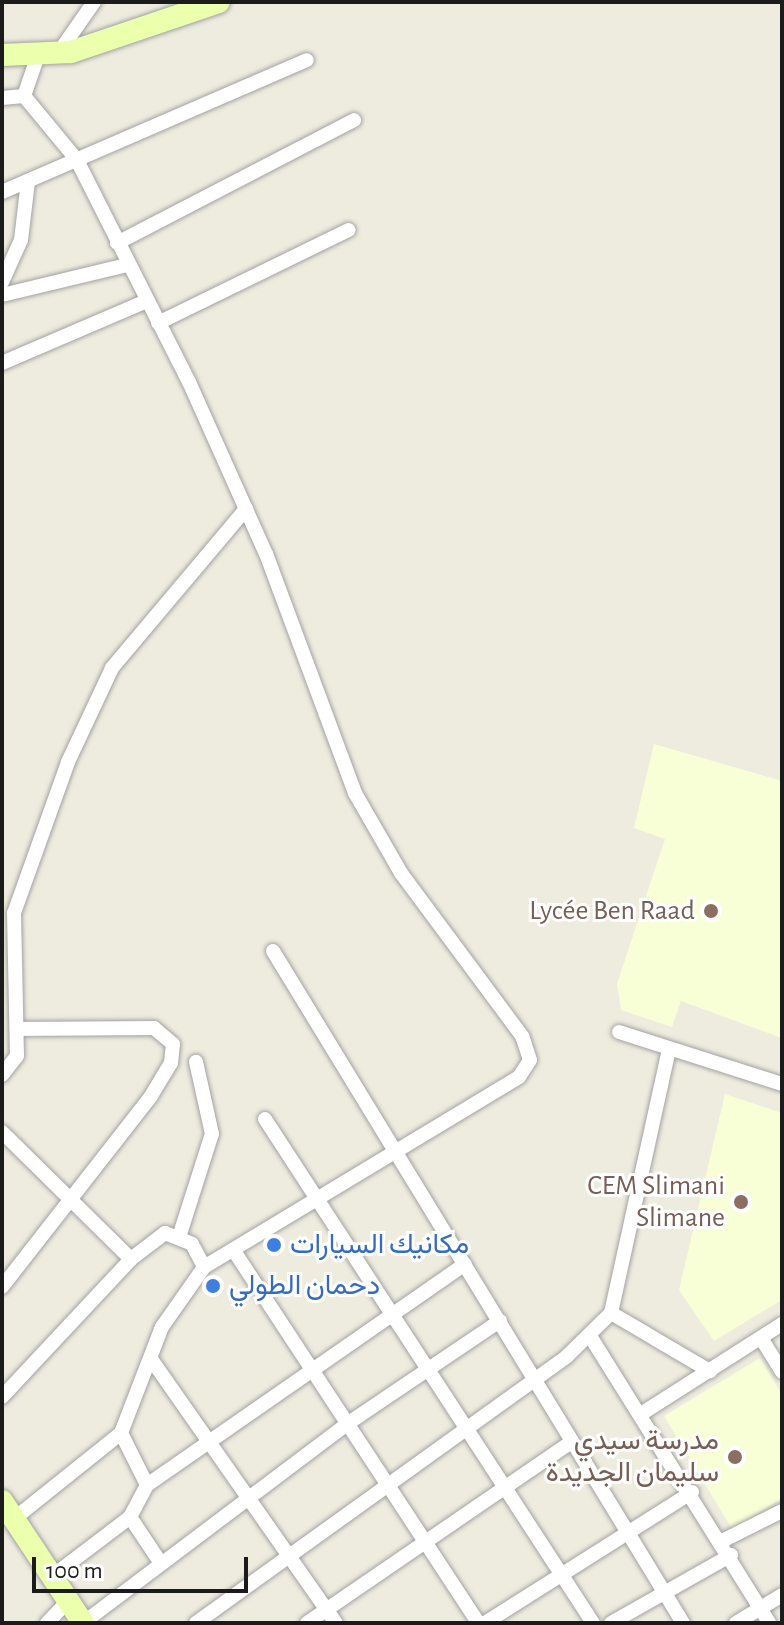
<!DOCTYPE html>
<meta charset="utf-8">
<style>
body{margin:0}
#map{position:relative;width:784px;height:1625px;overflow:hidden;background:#eeecdf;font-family:"Alegreya Sans",Vazirmatn,sans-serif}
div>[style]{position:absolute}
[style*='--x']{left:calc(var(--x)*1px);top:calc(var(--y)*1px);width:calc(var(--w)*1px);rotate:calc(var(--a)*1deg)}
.education>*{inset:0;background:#f8ffd7}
.roads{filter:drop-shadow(0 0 2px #a2a2a2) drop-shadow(0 0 2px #a2a2a2)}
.street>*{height:14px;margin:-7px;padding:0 7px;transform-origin:7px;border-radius:7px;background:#fff}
.secondary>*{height:22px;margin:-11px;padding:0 11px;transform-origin:11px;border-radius:11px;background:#ebffac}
.dots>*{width:22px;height:22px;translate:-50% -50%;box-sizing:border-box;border:4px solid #fff;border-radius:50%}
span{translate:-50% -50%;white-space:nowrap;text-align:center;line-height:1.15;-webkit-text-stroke:6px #fff;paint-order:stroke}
.education-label{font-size:28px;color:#785e54}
.right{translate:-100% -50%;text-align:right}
.shop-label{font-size:28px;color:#366cbe}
.left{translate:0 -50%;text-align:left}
.frame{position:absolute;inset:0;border:4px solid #1b1b1b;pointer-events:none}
.scale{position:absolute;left:32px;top:1557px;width:216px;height:36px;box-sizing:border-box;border:4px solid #1b1b1b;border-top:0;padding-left:10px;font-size:24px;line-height:28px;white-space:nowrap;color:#1b1b1b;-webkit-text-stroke:6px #fff;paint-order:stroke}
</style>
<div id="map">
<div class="education">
<div style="clip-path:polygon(654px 744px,782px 781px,782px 1038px,681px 1001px,672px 1027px,621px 1010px,617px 984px,665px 839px,634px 828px)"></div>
<div style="clip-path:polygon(725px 1094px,782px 1113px,782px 1300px,714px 1341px,679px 1290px)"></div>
<div style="clip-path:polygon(760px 1358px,782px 1395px,782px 1498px,732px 1529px,664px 1416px)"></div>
</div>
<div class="roads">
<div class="street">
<div style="--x:57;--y:55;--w:65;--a:-55.1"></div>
<div style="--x:2;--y:98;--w:22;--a:-5"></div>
<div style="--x:2;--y:192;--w:332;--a:-23.4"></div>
<div style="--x:117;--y:243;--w:267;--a:-27.4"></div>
<div style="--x:2;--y:282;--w:46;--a:-65.7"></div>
<div style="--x:21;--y:240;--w:59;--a:-83.2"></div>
<div style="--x:2;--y:295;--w:129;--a:-13.5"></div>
<div style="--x:158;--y:323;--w:212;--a:-26"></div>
<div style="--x:2;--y:363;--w:158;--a:-23.2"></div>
<div style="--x:273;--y:951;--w:787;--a:58.61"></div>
<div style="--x:619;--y:1032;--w:171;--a:17.7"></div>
<div style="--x:2;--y:1075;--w:24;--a:-52"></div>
<div style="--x:17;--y:1056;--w:143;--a:-91.2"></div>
<div style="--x:14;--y:913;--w:160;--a:-70.3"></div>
<div style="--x:68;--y:762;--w:104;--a:-64.9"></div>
<div style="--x:112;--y:668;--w:208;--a:-49.9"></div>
<div style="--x:265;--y:1119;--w:601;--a:56.94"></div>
<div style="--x:2;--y:1132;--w:181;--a:44.6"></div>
<div style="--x:180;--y:1234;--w:105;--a:-72.3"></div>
<div style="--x:212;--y:1134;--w:74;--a:-102.5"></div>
<div style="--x:236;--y:1254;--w:441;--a:56.7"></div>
<div style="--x:2;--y:1287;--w:242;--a:-52"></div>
<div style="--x:151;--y:1096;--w:39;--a:-59"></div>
<div style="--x:171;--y:1063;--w:19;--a:-84"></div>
<div style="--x:173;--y:1044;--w:25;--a:-140"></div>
<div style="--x:154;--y:1028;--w:136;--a:179.6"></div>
<div style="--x:611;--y:1313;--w:115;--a:30.4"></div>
<div style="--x:590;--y:1336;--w:338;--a:58"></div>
<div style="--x:761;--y:1338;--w:40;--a:58"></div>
<div style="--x:151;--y:1359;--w:322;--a:55"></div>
<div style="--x:2;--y:1397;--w:189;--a:-46.9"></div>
<div style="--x:131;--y:1259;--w:43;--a:-37.4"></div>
<div style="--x:165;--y:1233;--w:29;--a:22"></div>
<div style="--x:192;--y:1244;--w:26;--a:62"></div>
<div style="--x:641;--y:1414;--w:167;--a:-32.6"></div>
<div style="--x:121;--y:1433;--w:58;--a:63.4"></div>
<div style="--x:130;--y:1517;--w:54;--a:56.3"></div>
<div style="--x:15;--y:1518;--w:136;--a:-38.7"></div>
<div style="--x:121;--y:1433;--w:114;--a:-68.9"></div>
<div style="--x:162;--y:1327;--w:73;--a:-55"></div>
<div style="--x:204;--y:1267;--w:368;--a:-31.1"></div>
<div style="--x:519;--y:1077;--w:20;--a:-57"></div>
<div style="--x:530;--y:1060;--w:25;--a:-108"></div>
<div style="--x:522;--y:1036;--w:203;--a:-126.6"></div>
<div style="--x:401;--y:873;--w:92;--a:-119.9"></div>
<div style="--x:355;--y:793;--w:255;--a:-110.4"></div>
<div style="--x:266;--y:554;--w:188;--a:-114.1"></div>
<div style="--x:189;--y:382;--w:249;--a:-116.8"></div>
<div style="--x:77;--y:160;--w:83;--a:-129.6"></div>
<div style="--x:24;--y:96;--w:39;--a:-71"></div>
<div style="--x:722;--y:1541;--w:67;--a:-26.6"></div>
<div style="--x:54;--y:1575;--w:96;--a:-37.3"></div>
<div style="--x:130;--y:1517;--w:36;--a:-62"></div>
<div style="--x:147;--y:1485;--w:387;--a:-34.8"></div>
<div style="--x:47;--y:1623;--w:32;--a:-46"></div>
<div style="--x:83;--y:1623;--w:334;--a:-37"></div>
<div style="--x:350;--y:1422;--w:181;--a:-34"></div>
<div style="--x:196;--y:1623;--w:457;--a:-35.7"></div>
<div style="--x:567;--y:1356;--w:62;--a:-44.3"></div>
<div style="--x:611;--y:1313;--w:270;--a:-77.6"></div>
<div style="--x:307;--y:1623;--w:319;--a:-34.4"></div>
<div style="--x:485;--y:1623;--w:245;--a:-32.3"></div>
<div style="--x:611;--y:1623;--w:138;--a:-29.5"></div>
<div style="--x:736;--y:1623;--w:54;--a:-31.3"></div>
</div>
<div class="secondary">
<div style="--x:2;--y:55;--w:69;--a:-2.5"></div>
<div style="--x:71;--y:52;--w:156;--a:-18.7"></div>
<div style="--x:2;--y:1501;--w:146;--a:56.4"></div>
</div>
</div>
<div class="dots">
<div style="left:711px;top:911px;background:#8d6e63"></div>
<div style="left:741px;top:1202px;background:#8d6e63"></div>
<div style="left:274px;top:1245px;background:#3f7fe0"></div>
<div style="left:213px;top:1286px;background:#3f7fe0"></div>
<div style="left:735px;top:1457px;background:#8d6e63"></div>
</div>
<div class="education-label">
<span class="right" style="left:695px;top:911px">Lycée Ben Raad</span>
<span class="right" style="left:725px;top:1202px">CEM Slimani<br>Slimane</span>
<span class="right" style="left:719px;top:1457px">مدرسة سيدي<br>سليمان الجديدة</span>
</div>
<div class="shop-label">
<span class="left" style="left:290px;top:1245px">مكانيك السيارات</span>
<span class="left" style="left:229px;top:1286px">دحمان الطولي</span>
</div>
<div class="frame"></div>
<div class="scale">100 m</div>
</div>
